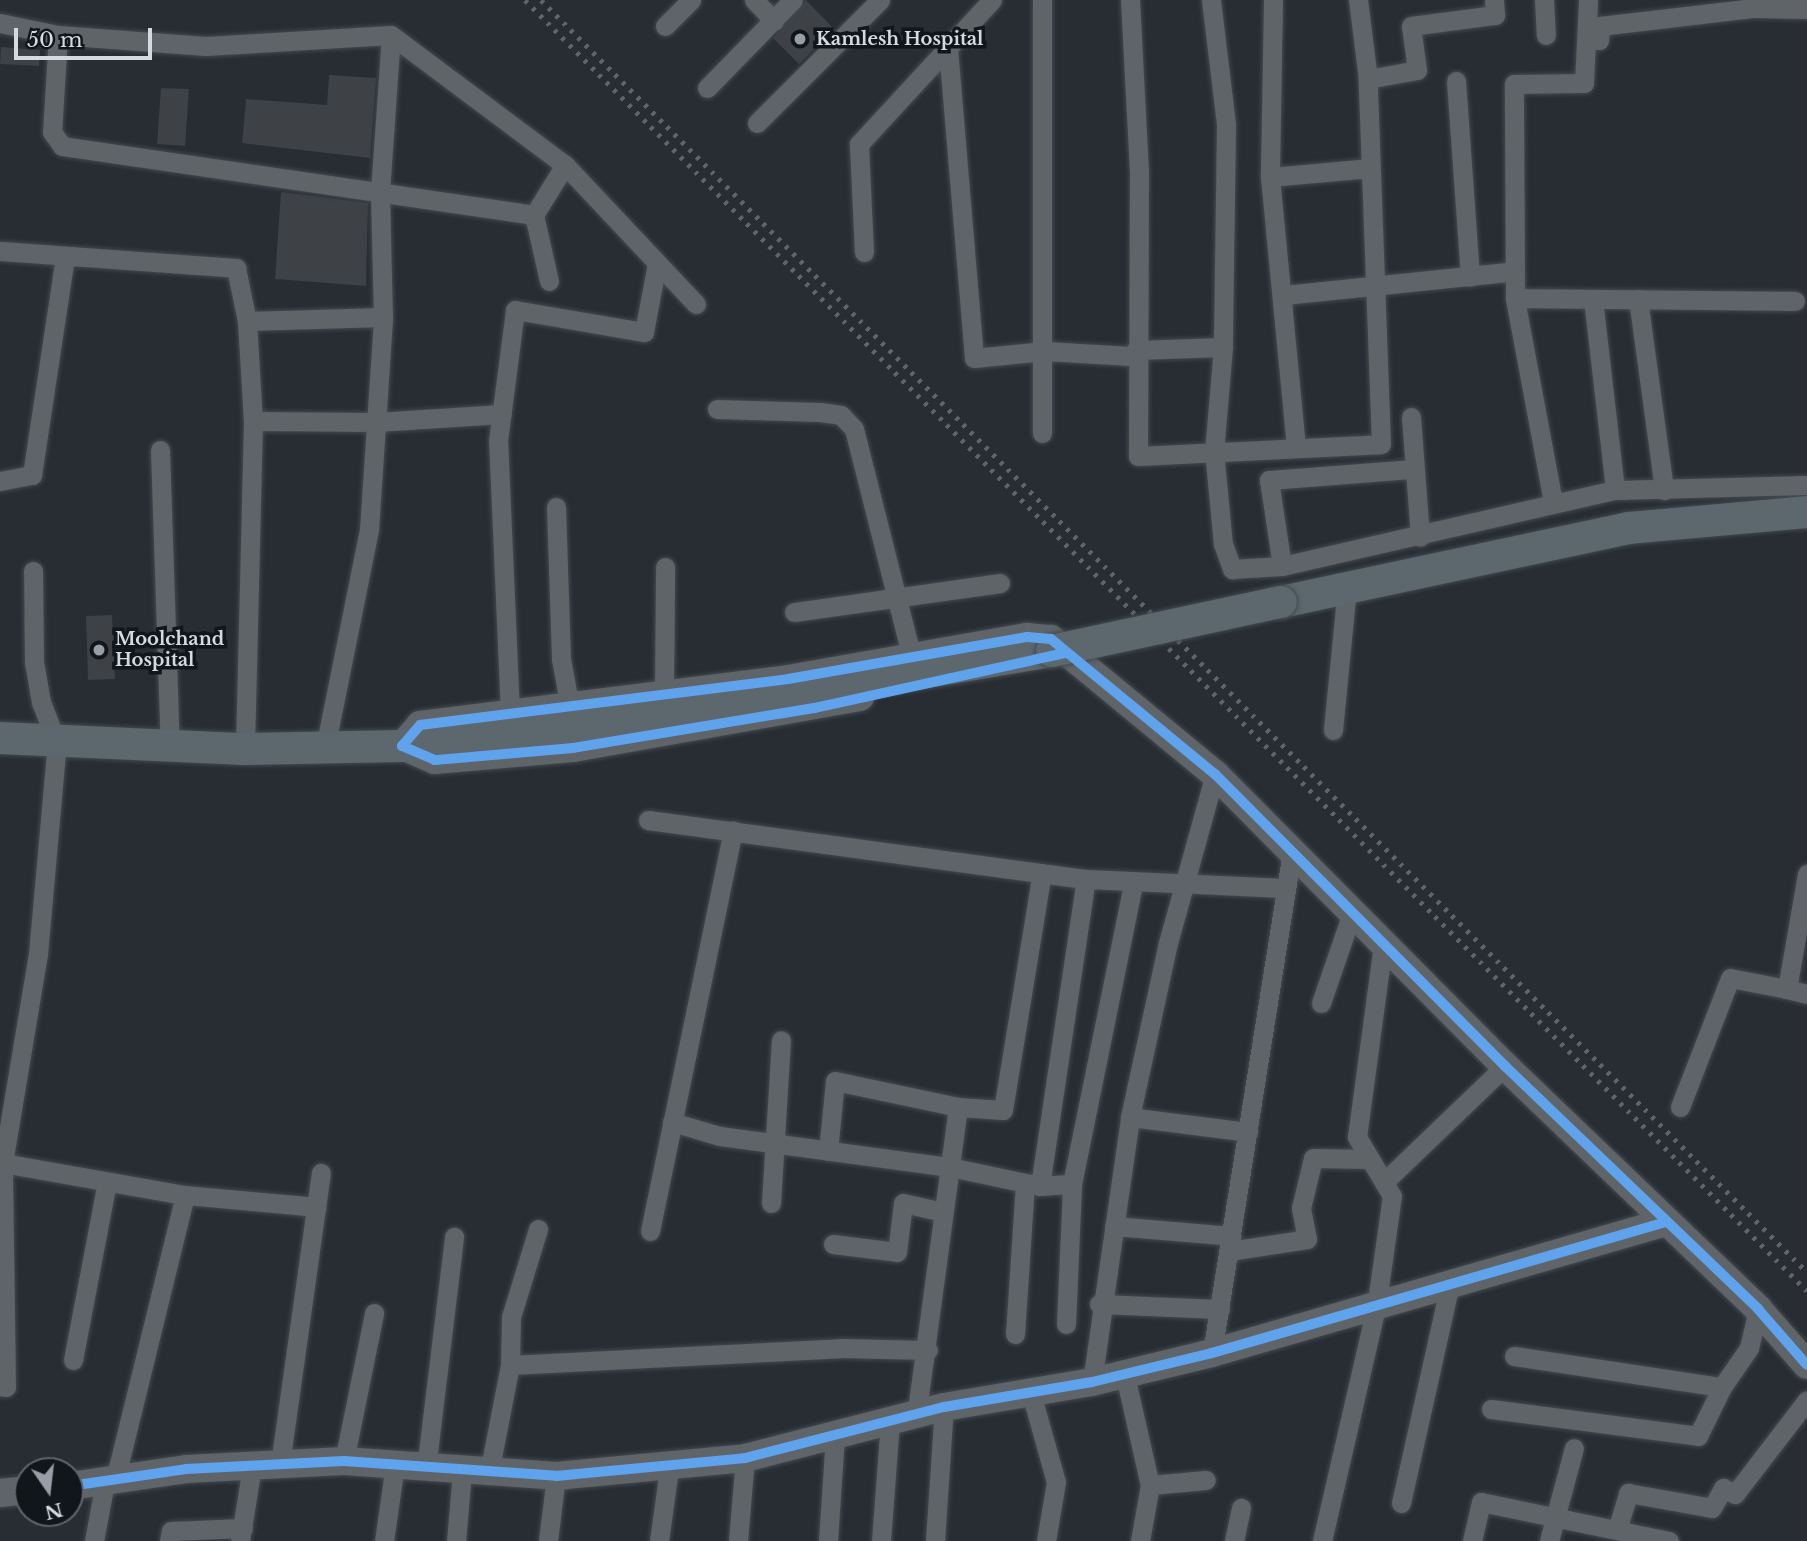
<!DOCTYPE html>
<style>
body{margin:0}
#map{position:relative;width:1807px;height:1541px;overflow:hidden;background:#272d33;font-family:"Libre Baskerville",serif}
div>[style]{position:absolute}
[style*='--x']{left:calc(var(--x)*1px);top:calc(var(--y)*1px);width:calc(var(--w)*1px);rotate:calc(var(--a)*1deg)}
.building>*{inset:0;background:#3e4146}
.roads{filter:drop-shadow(0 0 2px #43494f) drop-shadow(0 0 2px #43494f)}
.street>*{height:19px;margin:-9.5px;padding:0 9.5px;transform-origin:9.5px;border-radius:9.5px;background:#5f6469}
.secondary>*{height:28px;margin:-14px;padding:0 14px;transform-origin:14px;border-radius:14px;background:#5f6469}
.primary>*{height:32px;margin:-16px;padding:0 16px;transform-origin:16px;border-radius:16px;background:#5c686e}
.rail>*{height:5px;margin-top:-2.5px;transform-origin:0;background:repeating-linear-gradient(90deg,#5f646a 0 3.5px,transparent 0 10.5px)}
.bridges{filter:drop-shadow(0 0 2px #43494f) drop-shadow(0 0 2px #43494f)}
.primary-bridge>*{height:32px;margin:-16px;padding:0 16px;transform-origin:16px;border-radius:16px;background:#5c686e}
.cycleway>*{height:10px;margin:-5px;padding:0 5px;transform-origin:5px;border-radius:5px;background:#60a3ed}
.dots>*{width:19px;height:19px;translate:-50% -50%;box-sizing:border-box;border:4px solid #10161a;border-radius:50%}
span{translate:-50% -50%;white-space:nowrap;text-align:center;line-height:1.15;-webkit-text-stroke:7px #10161a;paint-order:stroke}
.poi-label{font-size:18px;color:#d3dbe2;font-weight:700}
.left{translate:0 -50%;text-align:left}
.north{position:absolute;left:14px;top:1457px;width:70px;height:70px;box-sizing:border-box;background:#10161a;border:2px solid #5e656a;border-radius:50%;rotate:166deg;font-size:19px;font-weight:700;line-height:28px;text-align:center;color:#d3dbe2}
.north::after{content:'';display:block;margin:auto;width:24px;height:32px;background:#979ea5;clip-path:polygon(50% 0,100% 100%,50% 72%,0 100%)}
.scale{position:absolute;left:14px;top:28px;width:138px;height:32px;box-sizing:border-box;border:4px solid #d3dbe2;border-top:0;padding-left:9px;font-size:21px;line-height:24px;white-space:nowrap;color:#d3dbe2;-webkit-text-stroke:5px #10161a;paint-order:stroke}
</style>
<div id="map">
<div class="building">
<div style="clip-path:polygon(806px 0,834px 29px,799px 64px,773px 38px)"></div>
<div style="clip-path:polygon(1px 47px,40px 50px,39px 66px,0 64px)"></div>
<div style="clip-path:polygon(329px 75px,376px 78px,370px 158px,242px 143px,246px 99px,327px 105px)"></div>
<div style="clip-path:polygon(161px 88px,189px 89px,185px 146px,157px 144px)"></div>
<div style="clip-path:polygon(281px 192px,368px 203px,366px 286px,275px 279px)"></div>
<div style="clip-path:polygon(112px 615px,115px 679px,88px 680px,86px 616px)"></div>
</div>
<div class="roads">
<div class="street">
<div style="--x:754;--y:0;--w:29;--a:46"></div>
<div style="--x:1130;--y:0;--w:170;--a:87"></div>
<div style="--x:1139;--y:170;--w:286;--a:90.2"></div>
<div style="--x:1138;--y:456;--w:243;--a:-2.8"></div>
<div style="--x:1381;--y:444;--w:373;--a:-92.1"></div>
<div style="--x:1367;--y:71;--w:72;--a:-97.2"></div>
<div style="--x:1211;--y:0;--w:125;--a:83.1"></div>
<div style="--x:1226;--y:124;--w:223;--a:90.8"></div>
<div style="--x:1223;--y:347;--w:104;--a:94.9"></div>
<div style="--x:1214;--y:451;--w:93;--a:84.5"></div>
<div style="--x:1223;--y:544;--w:27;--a:70"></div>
<div style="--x:1232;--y:569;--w:50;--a:-3.4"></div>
<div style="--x:1282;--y:566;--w:342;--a:-12.9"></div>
<div style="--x:1615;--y:490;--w:192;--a:-1.5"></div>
<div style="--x:1273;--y:0;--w:177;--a:91"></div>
<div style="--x:1270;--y:177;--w:272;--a:84.5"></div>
<div style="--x:1544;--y:0;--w:35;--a:87"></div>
<div style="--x:0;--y:23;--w:59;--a:11.7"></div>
<div style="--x:58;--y:35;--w:148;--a:4.3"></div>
<div style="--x:206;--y:46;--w:185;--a:-3.4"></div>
<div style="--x:391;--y:35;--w:217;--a:36.8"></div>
<div style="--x:565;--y:165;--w:191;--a:46.7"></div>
<div style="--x:665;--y:26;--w:37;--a:-45"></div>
<div style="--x:58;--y:35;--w:97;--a:93.5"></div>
<div style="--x:52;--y:132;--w:17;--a:54"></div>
<div style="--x:62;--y:146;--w:477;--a:8.3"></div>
<div style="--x:1589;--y:39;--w:10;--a:6"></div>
<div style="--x:1599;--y:40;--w:14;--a:-86"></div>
<div style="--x:1600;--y:26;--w:155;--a:-6.7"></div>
<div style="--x:1754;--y:8;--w:53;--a:1.1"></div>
<div style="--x:948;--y:48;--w:311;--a:85.2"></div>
<div style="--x:974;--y:358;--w:71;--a:-5.6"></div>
<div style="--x:1045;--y:351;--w:86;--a:3.3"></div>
<div style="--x:1131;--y:356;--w:8;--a:-50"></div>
<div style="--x:1136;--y:350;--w:87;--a:-2"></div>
<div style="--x:1368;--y:79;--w:50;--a:-10.4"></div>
<div style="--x:1417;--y:70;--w:44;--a:-97.8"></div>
<div style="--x:1411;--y:26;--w:85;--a:-7.5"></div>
<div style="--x:1495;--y:15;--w:15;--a:-94"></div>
<div style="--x:1456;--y:81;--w:196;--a:85.9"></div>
<div style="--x:707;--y:88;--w:123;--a:-45.7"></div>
<div style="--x:757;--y:123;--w:174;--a:-45"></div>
<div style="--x:1270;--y:177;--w:100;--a:-5.1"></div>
<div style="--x:0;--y:251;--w:237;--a:4.1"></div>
<div style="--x:236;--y:268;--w:54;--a:78.3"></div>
<div style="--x:247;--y:321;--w:100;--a:86.6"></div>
<div style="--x:253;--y:421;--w:328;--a:91.4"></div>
<div style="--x:864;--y:252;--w:108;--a:-92.7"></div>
<div style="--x:859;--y:144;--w:196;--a:-47.3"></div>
<div style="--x:549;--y:281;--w:68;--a:-102.8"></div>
<div style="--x:534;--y:215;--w:59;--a:-58.2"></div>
<div style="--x:1284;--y:295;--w:232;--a:-5.9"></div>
<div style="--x:1515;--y:298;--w:214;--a:-90.3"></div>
<div style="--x:1514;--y:84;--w:70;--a:-0.8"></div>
<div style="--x:1584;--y:83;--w:83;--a:-87.2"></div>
<div style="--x:1593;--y:299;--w:192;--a:83.4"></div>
<div style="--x:1638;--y:299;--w:193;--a:82.2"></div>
<div style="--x:247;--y:321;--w:136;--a:-1.7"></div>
<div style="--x:717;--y:409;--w:103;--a:1.7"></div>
<div style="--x:820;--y:412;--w:21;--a:8"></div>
<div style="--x:841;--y:415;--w:19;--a:47"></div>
<div style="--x:854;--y:429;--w:236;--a:75.8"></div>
<div style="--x:1411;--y:417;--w:120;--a:85.7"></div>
<div style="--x:253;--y:421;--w:123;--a:0.5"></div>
<div style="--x:376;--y:422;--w:126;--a:-3.6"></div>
<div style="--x:1042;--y:433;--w:433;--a:-90"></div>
<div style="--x:160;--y:450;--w:298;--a:88.1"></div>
<div style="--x:0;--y:481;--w:33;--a:-11"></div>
<div style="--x:32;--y:475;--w:220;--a:-81.4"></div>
<div style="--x:1553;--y:502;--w:208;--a:-100.6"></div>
<div style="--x:1515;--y:298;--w:280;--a:0.6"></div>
<div style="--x:556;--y:507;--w:152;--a:88.1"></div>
<div style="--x:561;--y:659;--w:49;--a:79.4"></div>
<div style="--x:1282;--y:566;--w:87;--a:-98.6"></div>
<div style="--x:1269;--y:480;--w:142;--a:-4.4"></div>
<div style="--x:794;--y:612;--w:208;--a:-8"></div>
<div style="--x:664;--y:694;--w:127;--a:-89.5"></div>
<div style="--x:510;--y:713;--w:272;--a:-92.5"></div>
<div style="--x:498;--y:441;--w:132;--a:-82.6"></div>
<div style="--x:515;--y:310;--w:131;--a:9.7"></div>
<div style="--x:644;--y:332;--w:70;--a:-79.3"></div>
<div style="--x:1333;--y:730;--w:143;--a:-84.4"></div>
<div style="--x:325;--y:748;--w:222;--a:-78.6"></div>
<div style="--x:369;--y:530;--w:213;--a:-86.2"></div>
<div style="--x:383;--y:317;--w:125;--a:-91.4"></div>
<div style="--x:380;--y:192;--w:157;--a:-86"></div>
<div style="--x:648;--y:820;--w:442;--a:7.7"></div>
<div style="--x:1086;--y:879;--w:200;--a:2.6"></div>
<div style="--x:1787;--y:989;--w:21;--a:14"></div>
<div style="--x:1321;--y:1003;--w:95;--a:-71"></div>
<div style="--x:958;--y:1107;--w:45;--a:3.8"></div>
<div style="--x:1003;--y:1110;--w:240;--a:-80.7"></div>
<div style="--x:1680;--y:1107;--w:138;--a:-68.8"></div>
<div style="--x:1730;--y:978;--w:58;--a:10.9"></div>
<div style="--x:1787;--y:989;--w:117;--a:-80.1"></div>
<div style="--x:1130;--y:1117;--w:119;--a:7.2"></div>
<div style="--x:672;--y:1122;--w:50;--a:16.3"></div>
<div style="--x:720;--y:1136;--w:232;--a:7.7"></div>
<div style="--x:950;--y:1167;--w:92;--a:11.9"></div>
<div style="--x:1040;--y:1186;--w:32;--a:-4"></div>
<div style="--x:828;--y:1151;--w:70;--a:-84.3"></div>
<div style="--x:835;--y:1081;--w:126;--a:11.9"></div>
<div style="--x:958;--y:1107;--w:312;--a:97.7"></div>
<div style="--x:3;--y:1163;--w:212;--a:-80.5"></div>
<div style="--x:38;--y:954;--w:212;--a:-84.9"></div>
<div style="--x:57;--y:743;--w:44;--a:-111.3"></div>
<div style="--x:41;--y:702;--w:41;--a:-99.9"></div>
<div style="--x:34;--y:662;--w:91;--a:-90.6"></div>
<div style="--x:1384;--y:1182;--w:168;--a:-43.8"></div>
<div style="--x:1040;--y:1186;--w:310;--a:-81.5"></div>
<div style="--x:185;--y:1195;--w:132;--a:5.2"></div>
<div style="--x:771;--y:1203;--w:163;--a:-86.5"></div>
<div style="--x:1114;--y:1226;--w:118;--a:4.8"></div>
<div style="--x:650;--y:1231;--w:409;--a:-78.3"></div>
<div style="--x:833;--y:1244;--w:64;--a:7.1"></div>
<div style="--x:897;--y:1252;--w:49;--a:-83"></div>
<div style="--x:903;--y:1203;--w:41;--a:12.7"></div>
<div style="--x:1229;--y:1251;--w:79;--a:-8.7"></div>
<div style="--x:1307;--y:1239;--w:32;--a:-101"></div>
<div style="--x:1301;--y:1208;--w:51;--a:-76.5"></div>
<div style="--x:1313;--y:1158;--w:57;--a:1"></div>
<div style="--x:1099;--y:1304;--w:121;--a:2.4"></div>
<div style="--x:1066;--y:1324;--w:140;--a:-87.5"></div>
<div style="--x:1072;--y:1184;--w:307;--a:-78.5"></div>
<div style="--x:1015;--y:1334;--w:150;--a:-86.2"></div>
<div style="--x:1212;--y:1353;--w:507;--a:-80.93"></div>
<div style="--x:1514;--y:1356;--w:210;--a:8.5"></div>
<div style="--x:73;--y:1360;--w:181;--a:-79.2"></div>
<div style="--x:510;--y:1365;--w:48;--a:-88.8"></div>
<div style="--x:511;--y:1317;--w:92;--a:-72.9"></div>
<div style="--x:1124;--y:1371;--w:117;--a:77.2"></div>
<div style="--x:1150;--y:1485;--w:57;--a:100.1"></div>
<div style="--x:1092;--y:1382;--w:268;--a:-81.8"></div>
<div style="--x:1130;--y:1117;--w:178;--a:-77.7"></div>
<div style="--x:1168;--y:943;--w:175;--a:-74.5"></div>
<div style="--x:0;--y:1386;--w:6;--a:9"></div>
<div style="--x:6;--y:1387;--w:224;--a:-90.8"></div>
<div style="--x:3;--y:1163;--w:185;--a:10"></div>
<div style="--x:185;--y:1195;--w:293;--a:103.8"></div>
<div style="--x:1031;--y:1393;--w:92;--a:74.3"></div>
<div style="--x:1056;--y:1482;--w:60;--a:99.6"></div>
<div style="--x:1491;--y:1409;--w:209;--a:7.4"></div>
<div style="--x:1698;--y:1436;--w:55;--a:-63.9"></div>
<div style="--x:1722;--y:1387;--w:47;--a:-55.3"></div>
<div style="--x:1749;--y:1348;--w:40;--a:-77"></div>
<div style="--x:344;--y:1461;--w:151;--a:-78.5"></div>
<div style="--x:280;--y:1464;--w:294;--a:-82"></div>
<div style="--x:426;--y:1469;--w:234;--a:-83.1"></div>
<div style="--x:489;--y:1473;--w:110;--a:-79"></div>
<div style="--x:510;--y:1365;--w:331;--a:-2.9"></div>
<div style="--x:841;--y:1348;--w:87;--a:1.3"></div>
<div style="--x:1150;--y:1485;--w:56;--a:-5.1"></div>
<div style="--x:1401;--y:1503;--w:220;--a:-77.4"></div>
<div style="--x:1617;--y:1530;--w:39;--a:-73"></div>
<div style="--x:1628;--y:1493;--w:85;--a:10.1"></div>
<div style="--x:1712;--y:1508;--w:23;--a:-61"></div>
<div style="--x:1723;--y:1488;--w:13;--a:27"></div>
<div style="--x:1735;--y:1494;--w:118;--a:-52.5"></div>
<div style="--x:94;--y:1541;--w:60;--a:-79.4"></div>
<div style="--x:169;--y:1541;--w:10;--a:-79"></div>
<div style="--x:171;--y:1531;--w:72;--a:-2.4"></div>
<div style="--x:240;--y:1541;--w:76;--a:-80.9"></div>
<div style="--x:384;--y:1541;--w:77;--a:-81.8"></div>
<div style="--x:456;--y:1541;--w:69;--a:-85"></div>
<div style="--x:548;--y:1541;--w:65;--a:-83"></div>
<div style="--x:659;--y:1541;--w:73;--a:-82.1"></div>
<div style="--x:738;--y:1541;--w:83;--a:-85.2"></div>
<div style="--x:828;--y:1541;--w:106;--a:-86.2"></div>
<div style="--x:881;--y:1541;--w:119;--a:-85.7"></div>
<div style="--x:935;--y:1541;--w:134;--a:-86.2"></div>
<div style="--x:1234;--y:1541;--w:34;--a:-78"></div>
<div style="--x:1322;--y:1541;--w:239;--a:-77"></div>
<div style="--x:1376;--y:1308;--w:113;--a:-81.9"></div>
<div style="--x:1392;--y:1196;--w:69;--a:-120.7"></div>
<div style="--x:1357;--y:1137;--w:194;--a:-82.3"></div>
<div style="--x:1472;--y:1541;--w:40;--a:-77"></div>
<div style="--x:1481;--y:1502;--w:192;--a:11.7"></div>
<div style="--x:1549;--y:1541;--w:96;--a:-75"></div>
</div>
<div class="secondary">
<div style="--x:860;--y:697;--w:291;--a:169.9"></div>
<div style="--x:573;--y:748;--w:139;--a:175"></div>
<div style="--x:435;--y:760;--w:36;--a:-157"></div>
<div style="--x:402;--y:746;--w:28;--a:-49"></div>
<div style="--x:420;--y:725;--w:371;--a:-7.1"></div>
<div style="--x:788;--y:679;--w:243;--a:-10"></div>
<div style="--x:1027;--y:637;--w:24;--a:5"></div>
<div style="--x:1051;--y:639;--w:212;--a:39.5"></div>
<div style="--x:1215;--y:774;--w:412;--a:45.2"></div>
<div style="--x:1505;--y:1066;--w:351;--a:43.8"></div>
<div style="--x:1758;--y:1309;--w:74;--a:48.8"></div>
<div style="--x:70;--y:1486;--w:117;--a:-8.3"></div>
<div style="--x:186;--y:1469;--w:158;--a:-2.9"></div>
<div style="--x:344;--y:1461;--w:213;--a:4"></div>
<div style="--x:556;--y:1476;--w:190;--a:-5.4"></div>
<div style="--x:745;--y:1458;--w:205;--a:-14.4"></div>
<div style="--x:944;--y:1407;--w:150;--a:-9.6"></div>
<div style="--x:1092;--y:1382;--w:123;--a:-13.6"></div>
<div style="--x:1212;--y:1353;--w:472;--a:-16.1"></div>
<div style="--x:0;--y:1493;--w:28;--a:-6"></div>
</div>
<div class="primary">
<div style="--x:1281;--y:602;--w:356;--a:-12"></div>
<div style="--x:1629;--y:528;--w:179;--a:-5.1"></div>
<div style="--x:0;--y:738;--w:245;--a:2.6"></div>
<div style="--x:245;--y:749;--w:157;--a:-1.1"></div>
<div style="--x:402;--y:746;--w:278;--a:-6.6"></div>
<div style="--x:678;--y:714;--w:379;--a:-9.6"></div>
</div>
</div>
<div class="rail">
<div style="--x:525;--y:0;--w:1819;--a:45.2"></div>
<div style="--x:541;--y:0;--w:1795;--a:45.14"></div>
</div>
<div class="bridges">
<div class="primary-bridge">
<div style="--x:1052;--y:651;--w:234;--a:-12.1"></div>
</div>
</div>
<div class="cycleway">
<div style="--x:1065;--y:653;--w:257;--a:167.6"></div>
<div style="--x:814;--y:708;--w:244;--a:170.6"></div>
<div style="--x:573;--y:748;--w:139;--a:175"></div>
<div style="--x:435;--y:760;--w:36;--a:-157"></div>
<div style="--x:402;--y:746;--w:28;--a:-49"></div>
<div style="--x:420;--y:725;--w:371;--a:-7.1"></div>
<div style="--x:788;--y:679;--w:243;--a:-10"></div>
<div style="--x:1027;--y:637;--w:24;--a:5"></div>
<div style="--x:1051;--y:639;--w:212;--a:39.5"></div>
<div style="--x:1215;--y:774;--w:412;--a:45.2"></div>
<div style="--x:1505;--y:1066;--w:351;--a:43.8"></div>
<div style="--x:1758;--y:1309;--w:74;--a:48.8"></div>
<div style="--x:70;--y:1486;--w:117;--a:-8.3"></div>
<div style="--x:186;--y:1469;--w:158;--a:-2.9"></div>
<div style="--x:344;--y:1461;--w:213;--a:4"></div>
<div style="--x:556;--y:1476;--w:190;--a:-5.4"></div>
<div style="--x:745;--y:1458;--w:205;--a:-14.4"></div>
<div style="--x:944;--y:1407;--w:150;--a:-9.6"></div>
<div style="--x:1092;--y:1382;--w:123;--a:-13.6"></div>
<div style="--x:1212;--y:1353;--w:472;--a:-16.1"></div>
</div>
<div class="dots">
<div style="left:800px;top:39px;background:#979ea5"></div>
<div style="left:99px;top:650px;background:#979ea5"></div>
</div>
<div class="poi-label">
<span class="left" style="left:816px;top:39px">Kamlesh Hospital</span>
<span class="left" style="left:115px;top:650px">Moolchand<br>Hospital</span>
</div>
<div class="north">N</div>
<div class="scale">50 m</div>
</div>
